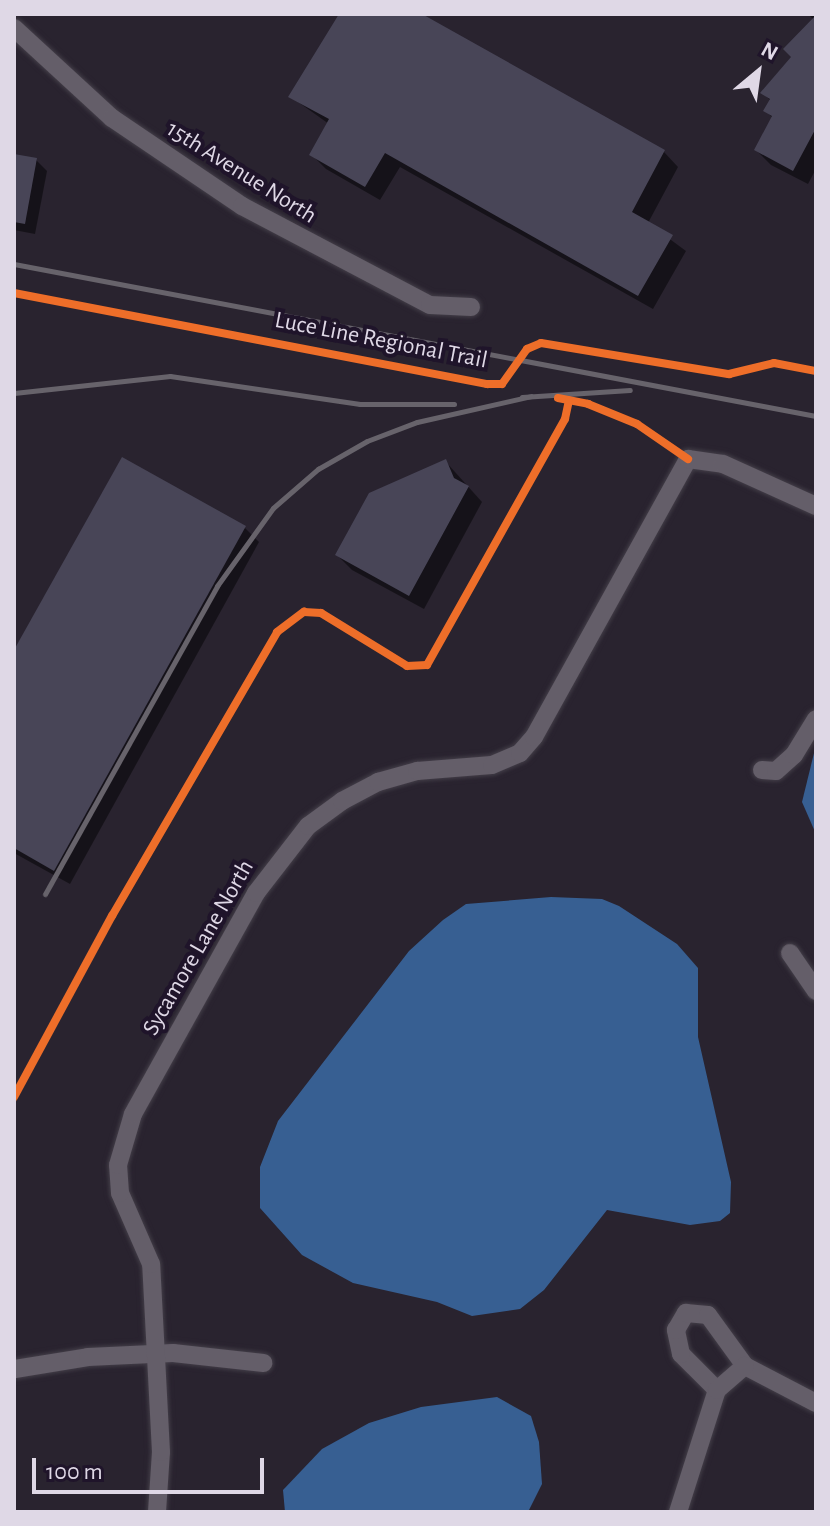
<!DOCTYPE html>
<style>
body{margin:0}
#map{position:relative;width:830px;height:1526px;overflow:hidden;background:#29232f;font-family:"Alegreya Sans",sans-serif}
div>[style]{position:absolute}
[style*='--x']{left:calc(var(--x)*1px);top:calc(var(--y)*1px);width:calc(var(--w)*1px);rotate:calc(var(--a)*1deg)}
.water>*{inset:0;background:#375f92}
.shadow>*{inset:0;background:#0007}
.building>*{inset:0;background:#484557}
.roads{filter:drop-shadow(0 0 2px #433e48) drop-shadow(0 0 2px #433e48)}
.minor>*{height:18px;margin:-9px;padding:0 9px;transform-origin:9px;border-radius:9px;background:#645e69}
.rail>*{height:5px;margin:-2.5px;padding:0 2.5px;transform-origin:2.5px;border-radius:2.5px;background:#67636b}
.cycleway>*{height:8px;margin:-4px;padding:0 4px;transform-origin:4px;border-radius:4px;background:#ee6e29}
span{translate:-50% -50%;white-space:nowrap;text-align:center;line-height:1.15;-webkit-text-stroke:8px #1f142a;paint-order:stroke}
.street-label{font-size:24px;color:#dfd8e6}
.frame{position:absolute;inset:0;border:16px solid #dfd8e6;pointer-events:none}
.north{position:absolute;left:718px;top:32px;width:80px;height:80px;-webkit-text-stroke:6px #1f142a;paint-order:stroke;rotate:29deg;font-size:22px;font-weight:700;line-height:32px;text-align:center;color:#dfd8e6}
.north::after{content:'';display:block;margin:auto;width:28px;height:36px;background:#dfd8e6;clip-path:polygon(50% 0,100% 100%,50% 72%,0 100%)}
.scale{position:absolute;left:32px;top:1458px;width:232px;height:36px;box-sizing:border-box;border:4px solid #dfd8e6;border-top:0;padding-left:10px;font-size:24px;line-height:28px;white-space:nowrap;color:#dfd8e6;-webkit-text-stroke:6px #1f142a;paint-order:stroke}
</style>
<div id="map">
<div class="water">
<div style="clip-path:polygon(816px 745px,816px 834px,802px 802px)"></div>
<div style="clip-path:polygon(551px 897px,602px 899px,619px 906px,677px 944px,698px 968px,698px 1037px,731px 1182px,730px 1213px,720px 1221px,690px 1225px,607px 1210px,544px 1290px,520px 1309px,472px 1316px,437px 1302px,353px 1283px,302px 1255px,260px 1208px,260px 1167px,278px 1121px,409px 951px,443px 920px,466px 904px)"></div>
<div style="clip-path:polygon(497px 1397px,531px 1416px,539px 1442px,542px 1484px,528px 1512px,285px 1512px,283px 1490px,322px 1449px,369px 1423px,421px 1407px)"></div>
</div>
<div class="shadow">
<div style="clip-path:polygon(341px 14px,418px 14px,664px 152px,678px 167px,648px 223px,686px 251px,653px 309px,400px 167px,380px 200px,326px 169px,312px 155px,329px 124px,291px 97px)"></div>
<div style="clip-path:polygon(808px 14px,816px 14px,816px 169px,808px 184px,771px 165px,756px 150px,773px 118px,766px 111px,771px 101px,763px 93px,794px 57px,814px 20px)"></div>
<div style="clip-path:polygon(14px 156px,36px 160px,47px 171px,35px 234px,14px 230px)"></div>
<div style="clip-path:polygon(446px 462px,482px 502px,424px 609px,352px 570px,337px 555px)"></div>
<div style="clip-path:polygon(245px 528px,259px 542px,70px 884px,14px 853px,14px 654px)"></div>
</div>
<div class="building">
<div style="clip-path:polygon(339px 14px,422px 14px,665px 150px,632px 212px,673px 235px,638px 296px,385px 153px,365px 187px,309px 155px,329px 119px,288px 97px)"></div>
<div style="clip-path:polygon(816px 15px,816px 128px,793px 171px,754px 150px,772px 116px,763px 111px,770px 99px,760px 93px,791px 57px,783px 49px)"></div>
<div style="clip-path:polygon(14px 154px,37px 158px,25px 224px,14px 222px)"></div>
<div style="clip-path:polygon(122px 457px,246px 526px,54px 871px,14px 848px,14px 650px)"></div>
<div style="clip-path:polygon(446px 459px,454px 478px,469px 486px,409px 596px,335px 555px,369px 493px)"></div>
</div>
<div class="roads">
<div class="minor">
<div style="--x:14;--y:28;--w:133;--a:42.6"></div>
<div style="--x:112;--y:118;--w:157;--a:34.1"></div>
<div style="--x:242;--y:206;--w:212;--a:27.8"></div>
<div style="--x:430;--y:305;--w:41;--a:2.8"></div>
<div style="--x:762;--y:770;--w:14;--a:4"></div>
<div style="--x:776;--y:771;--w:24;--a:-42"></div>
<div style="--x:794;--y:755;--w:42;--a:-58.6"></div>
<div style="--x:790;--y:953;--w:46;--a:55.6"></div>
<div style="--x:15;--y:1369;--w:74;--a:-9.3"></div>
<div style="--x:88;--y:1357;--w:85;--a:-2.7"></div>
<div style="--x:173;--y:1353;--w:91;--a:6.3"></div>
<div style="--x:717;--y:1390;--w:51;--a:-135"></div>
<div style="--x:681;--y:1354;--w:25;--a:-102"></div>
<div style="--x:676;--y:1330;--w:20;--a:-60"></div>
<div style="--x:686;--y:1313;--w:22;--a:5"></div>
<div style="--x:708;--y:1315;--w:63;--a:54"></div>
<div style="--x:745;--y:1366;--w:80;--a:27.5"></div>
<div style="--x:157;--y:1512;--w:60;--a:-86.2"></div>
<div style="--x:161;--y:1452;--w:188;--a:-93"></div>
<div style="--x:151;--y:1264;--w:77;--a:-113.6"></div>
<div style="--x:120;--y:1193;--w:28;--a:-94"></div>
<div style="--x:118;--y:1165;--w:53;--a:-73.6"></div>
<div style="--x:133;--y:1114;--w:253;--a:-60.9"></div>
<div style="--x:256;--y:893;--w:85;--a:-52.2"></div>
<div style="--x:308;--y:826;--w:42;--a:-36.3"></div>
<div style="--x:342;--y:801;--w:41;--a:-27.8"></div>
<div style="--x:378;--y:782;--w:41;--a:-15.8"></div>
<div style="--x:417;--y:771;--w:75;--a:-4.6"></div>
<div style="--x:492;--y:765;--w:30;--a:-23"></div>
<div style="--x:520;--y:753;--w:21;--a:-49"></div>
<div style="--x:534;--y:737;--w:318;--a:-61"></div>
<div style="--x:688;--y:459;--w:35;--a:8"></div>
<div style="--x:723;--y:464;--w:102;--a:24.3"></div>
<div style="--x:678;--y:1512;--w:128;--a:-72.3"></div>
<div style="--x:717;--y:1390;--w:37;--a:-41"></div>
</div>
</div>
<div class="rail">
<div style="--x:14;--y:264;--w:816;--a:10.73"></div>
<div style="--x:14;--y:393;--w:157;--a:-6.2"></div>
<div style="--x:170;--y:376;--w:192;--a:8.4"></div>
<div style="--x:360;--y:404;--w:94;--a:0"></div>
<div style="--x:522;--y:397;--w:108;--a:-3.7"></div>
<div style="--x:45;--y:894;--w:353;--a:-60.8"></div>
<div style="--x:217;--y:586;--w:96;--a:-54.3"></div>
<div style="--x:273;--y:508;--w:60;--a:-40.9"></div>
<div style="--x:318;--y:469;--w:56;--a:-29.7"></div>
<div style="--x:367;--y:441;--w:53;--a:-20.8"></div>
<div style="--x:417;--y:422;--w:117;--a:-12.8"></div>
</div>
<div class="cycleway">
<div style="--x:14;--y:293;--w:482;--a:10.9"></div>
<div style="--x:487;--y:384;--w:15;--a:0"></div>
<div style="--x:502;--y:384;--w:43;--a:-54.5"></div>
<div style="--x:527;--y:349;--w:15;--a:-23"></div>
<div style="--x:541;--y:343;--w:191;--a:9.4"></div>
<div style="--x:729;--y:374;--w:46;--a:-13.7"></div>
<div style="--x:774;--y:363;--w:43;--a:10.8"></div>
<div style="--x:558;--y:398;--w:31;--a:11"></div>
<div style="--x:588;--y:404;--w:53;--a:22.2"></div>
<div style="--x:637;--y:424;--w:62;--a:34.5"></div>
<div style="--x:14;--y:1097;--w:206;--a:-61.6"></div>
<div style="--x:112;--y:916;--w:328;--a:-59.8"></div>
<div style="--x:277;--y:632;--w:34;--a:-37"></div>
<div style="--x:304;--y:612;--w:17;--a:3"></div>
<div style="--x:321;--y:613;--w:101;--a:31.6"></div>
<div style="--x:407;--y:666;--w:20;--a:-3"></div>
<div style="--x:427;--y:665;--w:282;--a:-60.7"></div>
<div style="--x:565;--y:419;--w:19;--a:-78"></div>
</div>
<div class="street-label">
<span style="left:241px;top:173px;rotate:32deg">15th Avenue North</span>
<span style="left:381px;top:341px;rotate:11deg">Luce Line Regional Trail</span>
<span style="left:199px;top:948px;rotate:-60deg">Sycamore Lane North</span>
</div>
<div class="frame"></div>
<div class="north">N</div>
<div class="scale">100 m</div>
</div>
